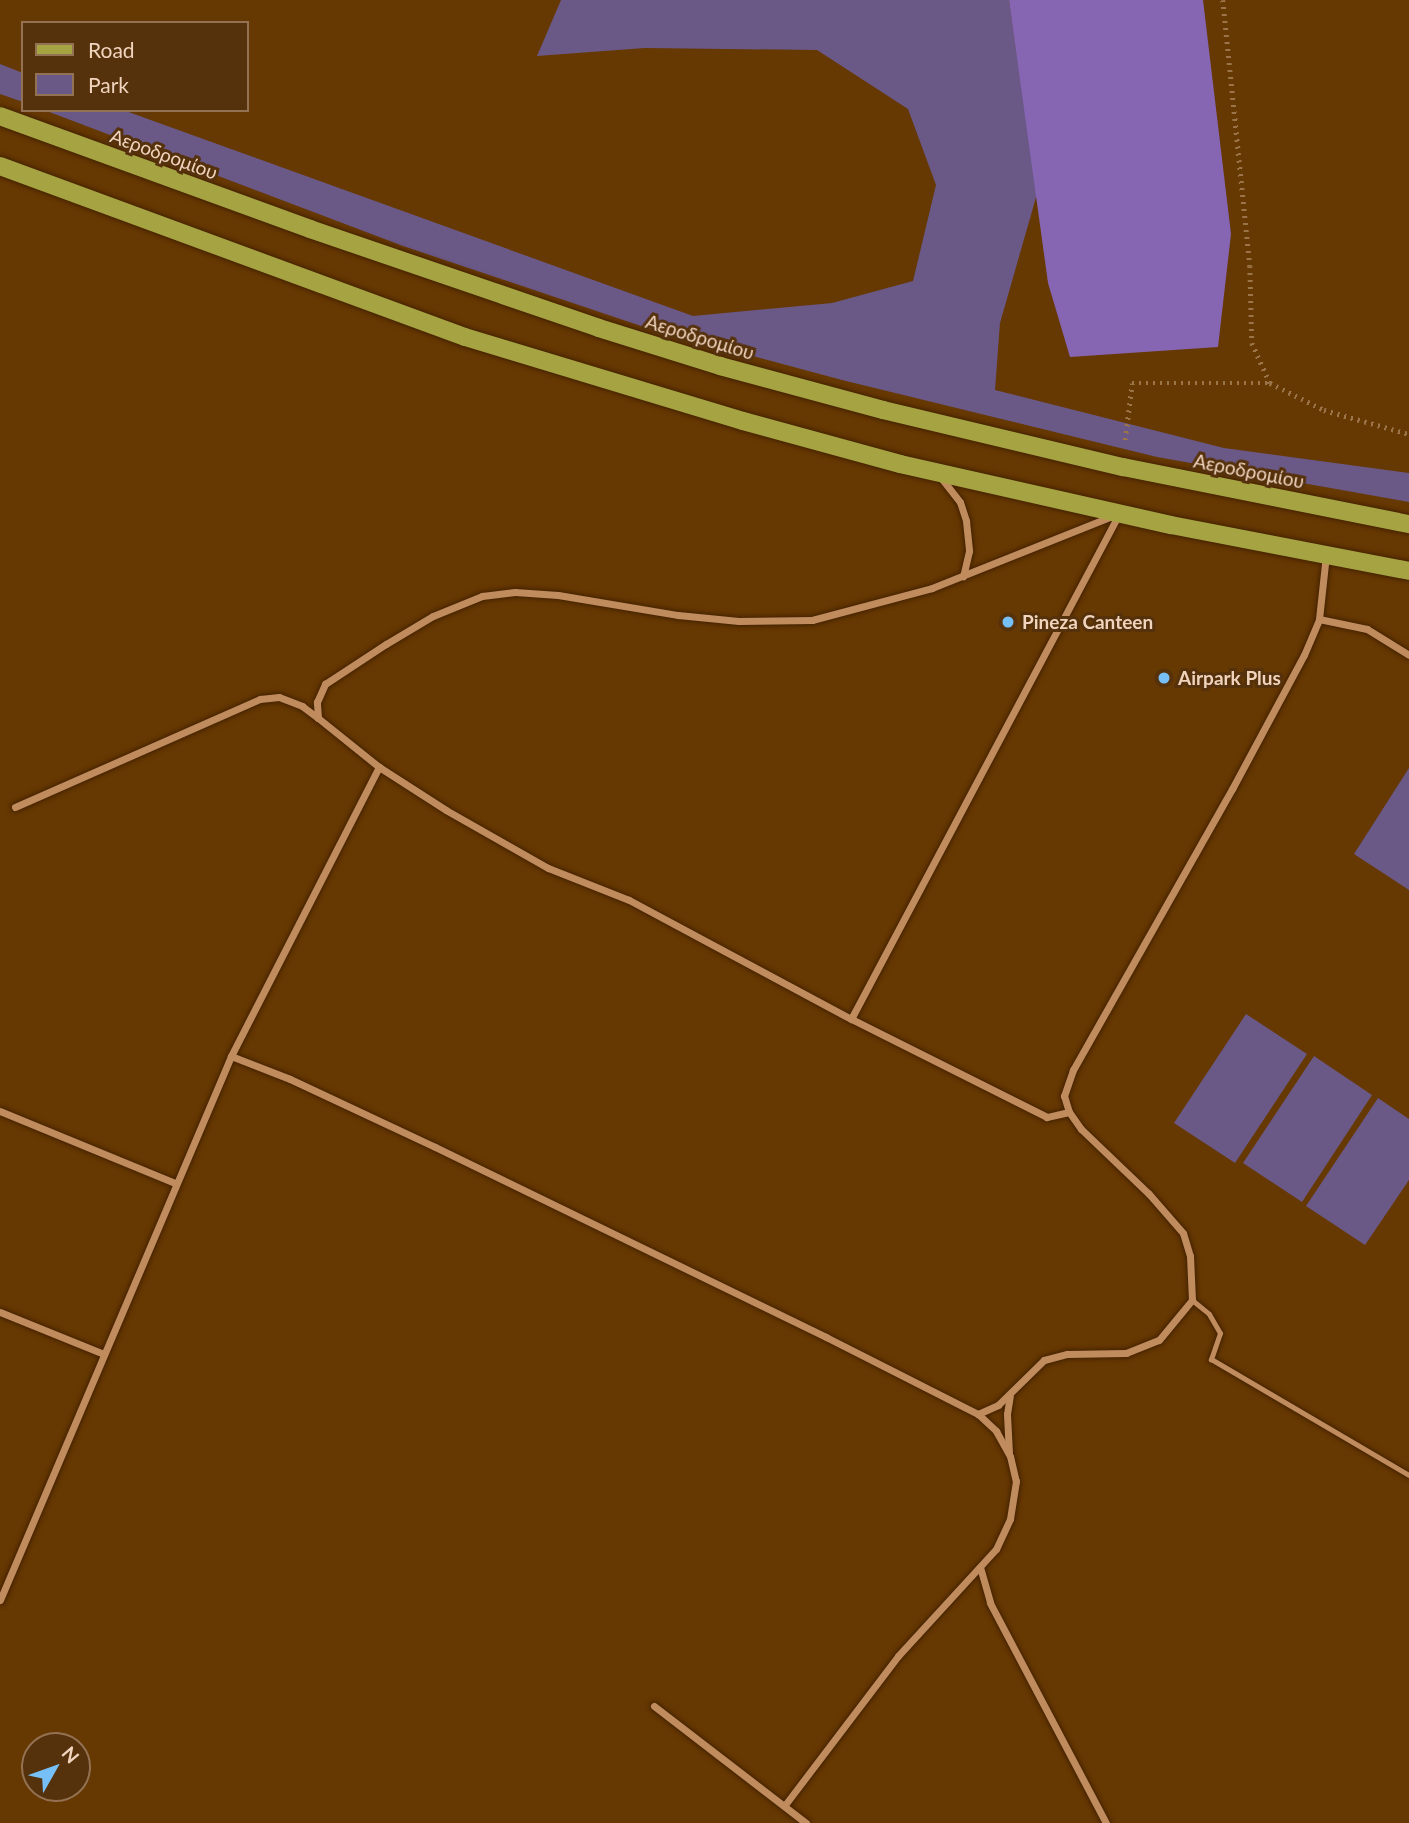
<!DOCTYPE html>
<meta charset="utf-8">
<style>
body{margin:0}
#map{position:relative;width:1409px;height:1823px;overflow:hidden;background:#663802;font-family:Lato,sans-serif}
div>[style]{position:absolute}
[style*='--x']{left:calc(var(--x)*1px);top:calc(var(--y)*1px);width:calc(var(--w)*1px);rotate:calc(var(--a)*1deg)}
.green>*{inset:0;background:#6a5886}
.forest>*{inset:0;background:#8665b3}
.path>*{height:4.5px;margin-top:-2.25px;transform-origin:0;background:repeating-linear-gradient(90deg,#9b744a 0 2px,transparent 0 7px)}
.roads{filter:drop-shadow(0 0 2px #420) drop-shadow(0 0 2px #420)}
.service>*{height:5px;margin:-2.5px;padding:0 2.5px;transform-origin:2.5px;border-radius:2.5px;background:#c08c5e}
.minor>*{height:7px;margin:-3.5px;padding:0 3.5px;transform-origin:3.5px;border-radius:3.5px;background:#c08c5e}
.primary>*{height:18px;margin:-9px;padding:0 9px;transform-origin:9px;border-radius:9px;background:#a6a442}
.dots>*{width:19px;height:19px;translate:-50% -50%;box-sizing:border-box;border:4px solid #55310c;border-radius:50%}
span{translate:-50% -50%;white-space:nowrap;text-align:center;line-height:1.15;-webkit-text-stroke:6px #55310c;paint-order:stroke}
.street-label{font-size:19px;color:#f0d4bd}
.poi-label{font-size:19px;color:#f0d4bd;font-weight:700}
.left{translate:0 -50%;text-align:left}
.legend{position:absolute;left:21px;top:21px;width:228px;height:91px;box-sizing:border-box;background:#55310c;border:2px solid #937253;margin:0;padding:9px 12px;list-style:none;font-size:21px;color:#f0d4bd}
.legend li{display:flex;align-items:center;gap:14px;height:35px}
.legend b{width:35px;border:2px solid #937253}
.north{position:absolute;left:21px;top:1732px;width:70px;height:70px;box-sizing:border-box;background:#55310c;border:2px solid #937253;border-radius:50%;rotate:50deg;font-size:19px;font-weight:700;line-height:28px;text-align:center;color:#f0d4bd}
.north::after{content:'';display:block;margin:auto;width:24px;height:32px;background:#76c0f7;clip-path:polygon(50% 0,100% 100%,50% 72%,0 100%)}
</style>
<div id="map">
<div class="green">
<div style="clip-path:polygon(561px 0,1009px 0,1037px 194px,1000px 323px,995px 390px,1224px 448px,1409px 473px,1409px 502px,1157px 457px,842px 380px,644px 327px,403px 246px,44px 110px,123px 110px,693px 316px,832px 303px,913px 281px,936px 185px,908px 109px,817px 50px,645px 48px,537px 56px)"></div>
<div style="clip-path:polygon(0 64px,23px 73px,23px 102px,0 94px)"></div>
<div style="clip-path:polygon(1409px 768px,1409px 890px,1354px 854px)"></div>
<div style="clip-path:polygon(1246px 1014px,1307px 1054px,1235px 1163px,1174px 1123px)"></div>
<div style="clip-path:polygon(1314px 1056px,1372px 1095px,1302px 1202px,1243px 1163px)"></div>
<div style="clip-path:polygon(1378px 1098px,1409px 1119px,1409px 1180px,1365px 1245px,1306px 1206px)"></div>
</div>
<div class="forest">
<div style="clip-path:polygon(1009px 0,1203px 0,1231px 234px,1218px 347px,1070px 357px,1048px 283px)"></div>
</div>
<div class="path">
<div style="--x:1223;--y:0;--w:267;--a:84.2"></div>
<div style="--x:1250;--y:266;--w:77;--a:88.5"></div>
<div style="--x:1252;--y:343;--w:44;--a:65.8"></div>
<div style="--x:1270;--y:383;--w:60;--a:26.6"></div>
<div style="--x:1324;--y:410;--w:88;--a:15.8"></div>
<div style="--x:1125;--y:440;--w:57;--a:-83"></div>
<div style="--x:1132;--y:383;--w:138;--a:0"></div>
</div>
<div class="roads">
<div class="service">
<div style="--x:1192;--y:1300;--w:22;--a:39"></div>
<div style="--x:1209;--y:1314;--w:22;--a:60"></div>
<div style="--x:1220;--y:1333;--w:28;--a:109"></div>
<div style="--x:1211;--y:1359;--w:229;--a:30.4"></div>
</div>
<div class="minor">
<div style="--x:942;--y:479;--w:29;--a:52"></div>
<div style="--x:960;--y:502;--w:20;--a:72"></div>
<div style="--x:966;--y:521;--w:30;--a:84"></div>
<div style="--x:969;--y:551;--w:26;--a:103"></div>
<div style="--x:1319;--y:619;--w:49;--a:11.8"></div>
<div style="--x:1367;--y:629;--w:49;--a:31.8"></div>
<div style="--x:15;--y:807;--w:268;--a:-23.8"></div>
<div style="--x:260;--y:699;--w:19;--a:-6"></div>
<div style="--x:279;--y:697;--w:25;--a:21"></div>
<div style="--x:302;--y:706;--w:20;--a:37"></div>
<div style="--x:851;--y:1019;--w:572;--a:-62.05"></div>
<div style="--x:231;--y:1056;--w:63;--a:21.3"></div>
<div style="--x:290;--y:1079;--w:160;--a:25.1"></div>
<div style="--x:435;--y:1147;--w:435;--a:25.9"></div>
<div style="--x:826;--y:1337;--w:170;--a:26.9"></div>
<div style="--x:978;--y:1414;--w:25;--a:43"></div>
<div style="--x:996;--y:1431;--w:29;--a:61"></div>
<div style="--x:1010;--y:1456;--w:26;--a:77"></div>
<div style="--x:1016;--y:1481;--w:38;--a:99"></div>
<div style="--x:1010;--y:1519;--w:33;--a:115"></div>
<div style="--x:996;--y:1549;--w:145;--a:132.5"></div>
<div style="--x:898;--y:1656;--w:188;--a:127.2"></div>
<div style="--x:0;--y:1111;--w:189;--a:22.4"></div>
<div style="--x:1069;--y:1112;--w:23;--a:167"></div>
<div style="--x:1047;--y:1117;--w:219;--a:-153.4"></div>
<div style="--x:851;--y:1019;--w:252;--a:-151.8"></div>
<div style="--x:629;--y:900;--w:87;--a:-158.4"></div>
<div style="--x:548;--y:868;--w:117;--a:-150.4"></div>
<div style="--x:446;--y:810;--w:80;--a:-147.3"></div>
<div style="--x:379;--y:767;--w:78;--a:-141.2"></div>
<div style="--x:318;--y:718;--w:16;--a:-94"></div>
<div style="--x:317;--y:702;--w:20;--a:-66"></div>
<div style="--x:325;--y:684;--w:73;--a:-33.3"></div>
<div style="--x:386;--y:644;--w:55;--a:-30.8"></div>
<div style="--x:433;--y:616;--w:53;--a:-22.2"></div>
<div style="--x:482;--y:596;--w:33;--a:-7"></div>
<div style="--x:515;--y:592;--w:43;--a:4"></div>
<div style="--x:558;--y:595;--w:122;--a:9.5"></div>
<div style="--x:678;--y:615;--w:61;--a:5.6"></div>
<div style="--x:739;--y:621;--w:73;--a:-0.8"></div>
<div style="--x:812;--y:620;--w:124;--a:-14.9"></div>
<div style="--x:932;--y:588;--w:194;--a:-21.8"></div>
<div style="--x:0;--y:1312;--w:112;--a:22"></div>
<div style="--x:978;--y:1414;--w:22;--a:-24"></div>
<div style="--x:998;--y:1405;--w:64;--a:-44.4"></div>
<div style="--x:1044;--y:1360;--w:24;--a:-15"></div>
<div style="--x:1067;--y:1354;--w:59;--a:-1"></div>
<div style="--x:1126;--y:1353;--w:35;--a:-22"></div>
<div style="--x:1159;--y:1340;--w:52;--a:-50.5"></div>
<div style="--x:1192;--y:1300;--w:44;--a:-92.6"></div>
<div style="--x:1190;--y:1256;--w:24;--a:-107"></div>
<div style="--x:1183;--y:1233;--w:52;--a:-131.1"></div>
<div style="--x:1149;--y:1194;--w:94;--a:-136.3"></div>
<div style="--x:1081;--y:1129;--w:21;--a:-125"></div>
<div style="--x:1069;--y:1112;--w:17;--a:-107"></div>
<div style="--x:1064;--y:1096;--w:28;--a:-71"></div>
<div style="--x:1073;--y:1070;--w:323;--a:-60.5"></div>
<div style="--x:1232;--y:789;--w:152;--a:-61.8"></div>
<div style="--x:1304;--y:655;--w:39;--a:-67"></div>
<div style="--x:1319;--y:619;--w:64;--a:-83.8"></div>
<div style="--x:1009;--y:1453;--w:39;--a:-93"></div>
<div style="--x:1007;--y:1414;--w:18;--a:-81"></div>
<div style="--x:980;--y:1567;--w:37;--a:74"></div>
<div style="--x:990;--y:1603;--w:249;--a:62.2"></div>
<div style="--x:0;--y:1600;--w:591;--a:-66.99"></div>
<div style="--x:231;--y:1056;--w:325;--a:-62.9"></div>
<div style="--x:654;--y:1706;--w:192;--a:37.6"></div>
</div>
<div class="primary">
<div style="--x:0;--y:116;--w:330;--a:20"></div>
<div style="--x:310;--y:229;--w:305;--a:18.9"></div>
<div style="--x:599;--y:328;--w:127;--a:17.4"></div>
<div style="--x:720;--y:366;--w:169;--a:15.1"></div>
<div style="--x:883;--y:410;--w:247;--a:13.4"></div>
<div style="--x:1123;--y:467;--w:292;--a:11.3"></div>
<div style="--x:0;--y:166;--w:495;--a:20.2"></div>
<div style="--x:465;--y:337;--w:290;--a:16.8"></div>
<div style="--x:743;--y:421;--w:163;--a:15.3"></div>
<div style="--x:900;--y:464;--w:278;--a:12.7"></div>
<div style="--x:1171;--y:525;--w:242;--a:10.9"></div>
</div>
</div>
<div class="dots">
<div style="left:1008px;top:622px;background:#76c0f7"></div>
<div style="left:1164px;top:678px;background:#76c0f7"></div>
</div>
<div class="street-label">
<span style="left:164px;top:154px;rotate:20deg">Αεροδρομίου</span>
<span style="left:700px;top:337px;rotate:17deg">Αεροδρομίου</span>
<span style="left:1249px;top:471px;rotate:11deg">Αεροδρομίου</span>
</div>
<div class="poi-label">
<span class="left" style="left:1022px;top:622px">Pineza Canteen</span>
<span class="left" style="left:1178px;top:678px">Airpark Plus</span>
</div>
<ul class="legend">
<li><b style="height:9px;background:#a6a442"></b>Road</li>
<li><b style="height:19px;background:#6a5886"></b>Park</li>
</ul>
<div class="north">N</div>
</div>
